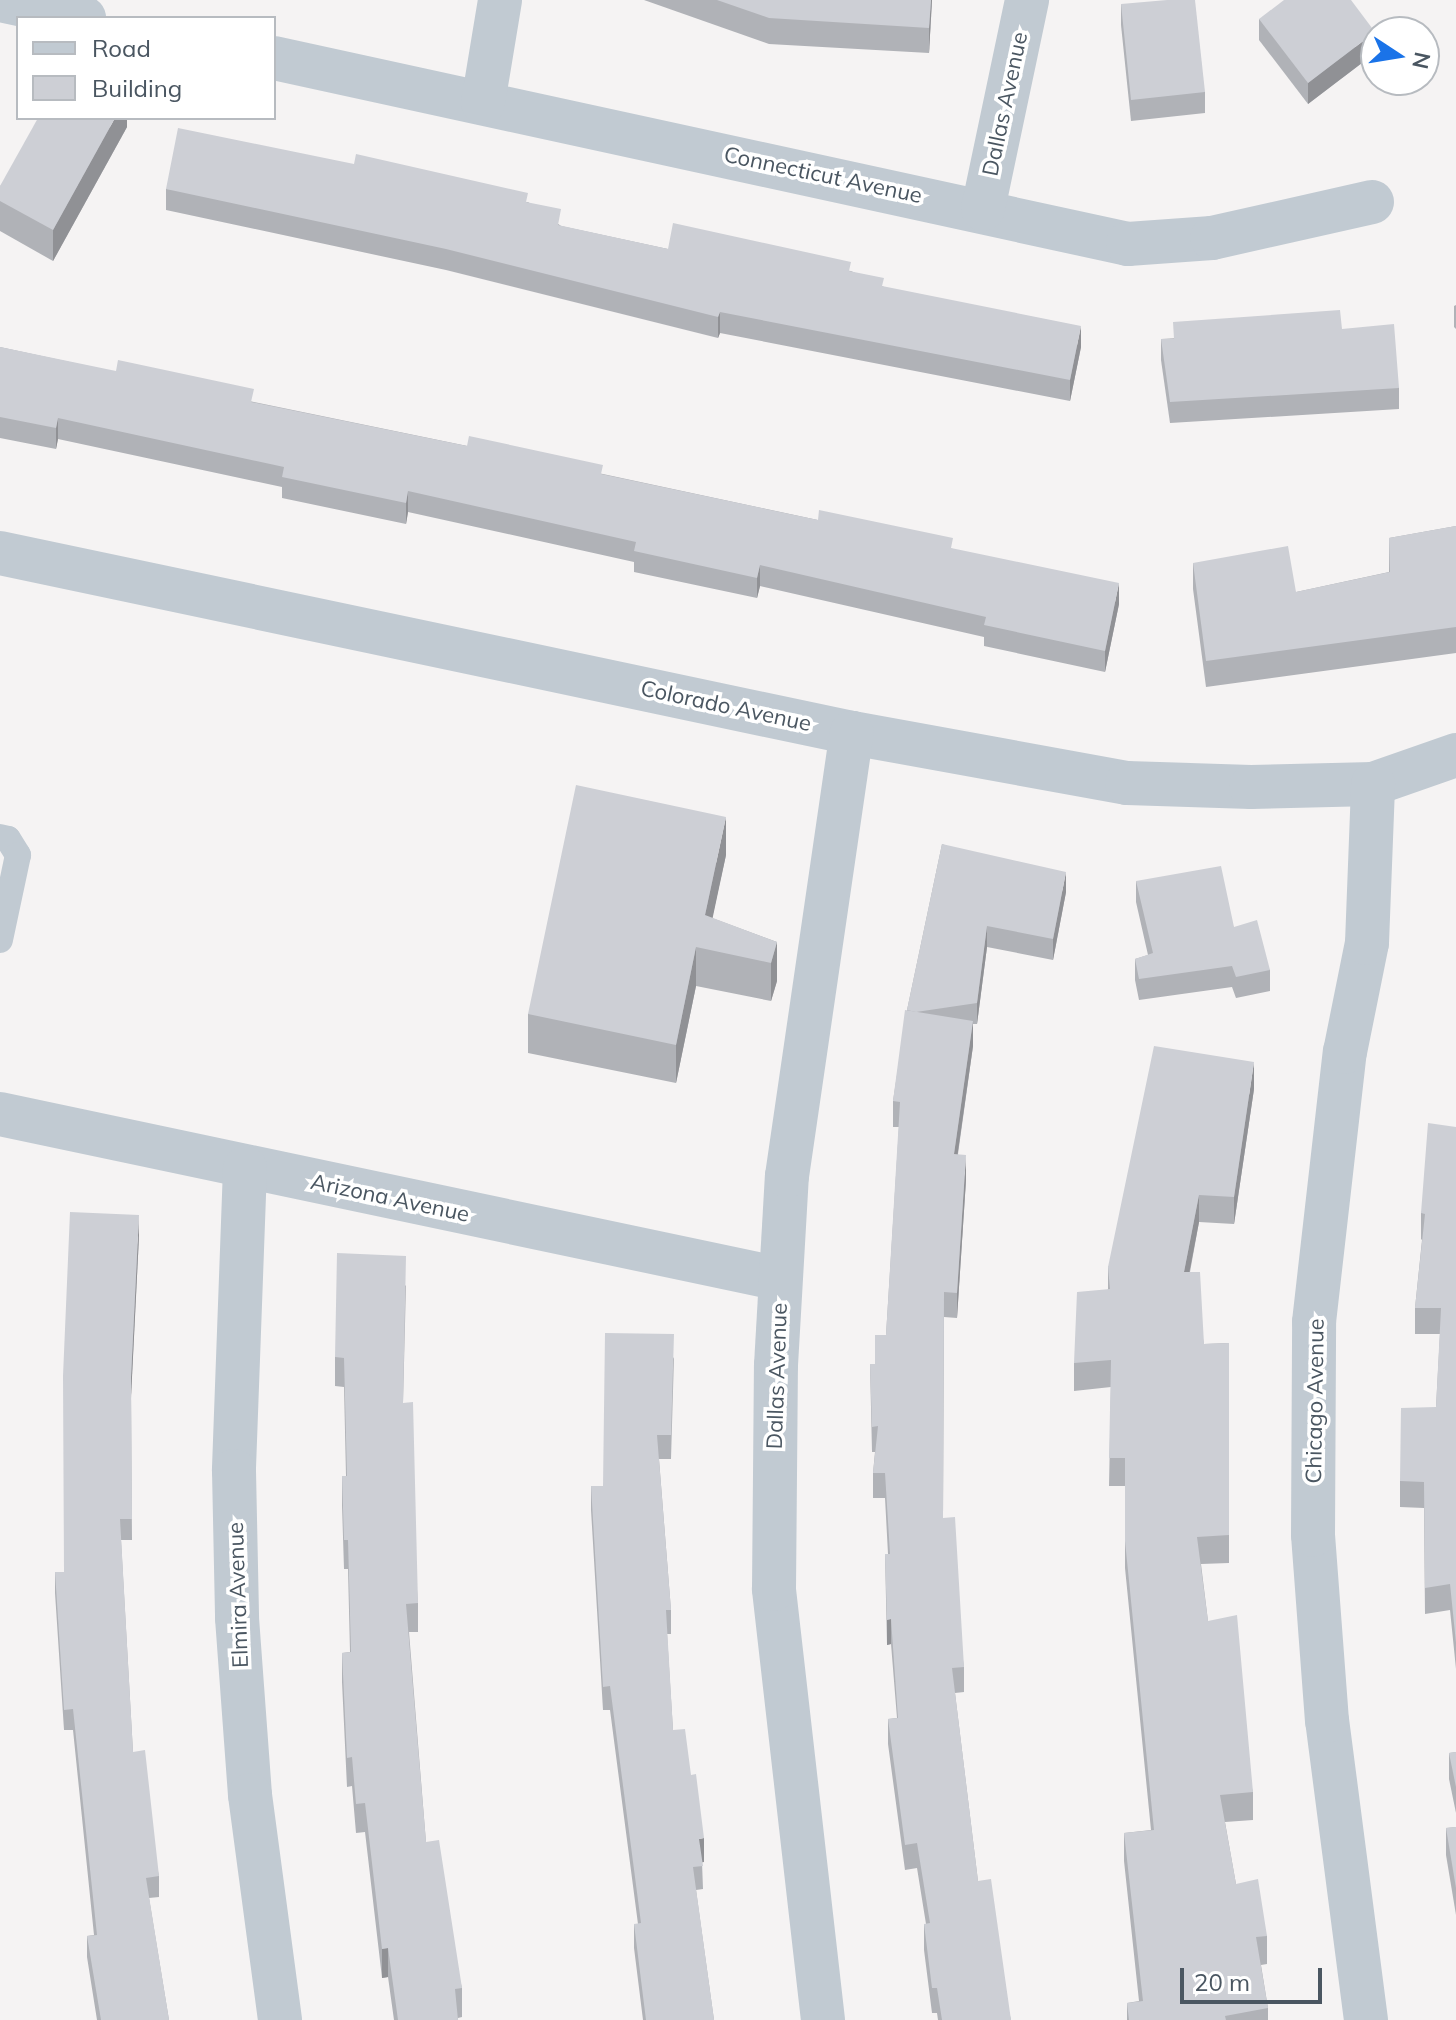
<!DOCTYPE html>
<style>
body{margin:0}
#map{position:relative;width:1456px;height:2020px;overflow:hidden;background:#f5f3f3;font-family:Mulish,sans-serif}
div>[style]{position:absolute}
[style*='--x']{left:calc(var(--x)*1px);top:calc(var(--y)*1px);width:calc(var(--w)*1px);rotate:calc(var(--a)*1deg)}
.lane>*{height:26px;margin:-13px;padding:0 13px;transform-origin:13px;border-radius:13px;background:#c1cad2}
.street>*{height:44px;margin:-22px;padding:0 22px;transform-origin:22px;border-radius:22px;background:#c1cad2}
.wall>*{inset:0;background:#b0b2b7}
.shaded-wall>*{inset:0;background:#909195}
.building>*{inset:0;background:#cdcfd5}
span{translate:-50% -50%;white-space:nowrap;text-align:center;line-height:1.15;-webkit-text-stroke:7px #fff;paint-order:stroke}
.street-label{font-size:22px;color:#4a5661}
.legend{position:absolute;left:16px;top:16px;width:260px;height:104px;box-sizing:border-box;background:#fff;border:2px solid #b7bbc0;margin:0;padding:10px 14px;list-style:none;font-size:24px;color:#4a5661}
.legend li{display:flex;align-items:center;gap:16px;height:40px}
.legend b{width:40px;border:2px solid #b7bbc0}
.north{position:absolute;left:1360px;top:16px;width:80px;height:80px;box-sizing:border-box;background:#fff;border:2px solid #b7bbc0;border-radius:50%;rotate:102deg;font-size:22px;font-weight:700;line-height:32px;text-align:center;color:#4a5661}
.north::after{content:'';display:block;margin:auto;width:28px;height:36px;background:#1a73e8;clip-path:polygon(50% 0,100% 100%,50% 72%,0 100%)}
.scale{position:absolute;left:1180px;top:1968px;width:142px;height:36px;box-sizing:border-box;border:4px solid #4a5661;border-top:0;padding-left:10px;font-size:24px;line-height:28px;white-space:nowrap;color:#4a5661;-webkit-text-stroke:6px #fff;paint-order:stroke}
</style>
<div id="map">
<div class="lane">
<div style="--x:0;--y:837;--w:8;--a:14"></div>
<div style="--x:8;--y:839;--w:19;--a:58"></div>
<div style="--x:18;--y:855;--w:87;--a:102"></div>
</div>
<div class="street">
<div style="--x:0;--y:0;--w:86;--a:12.1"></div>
<div style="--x:274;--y:58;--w:874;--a:12.29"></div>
<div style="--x:1128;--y:244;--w:84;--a:-4.1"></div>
<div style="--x:1212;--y:238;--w:164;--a:-12.7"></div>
<div style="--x:483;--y:103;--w:104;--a:-80.6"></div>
<div style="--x:983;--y:209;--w:214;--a:-78.1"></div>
<div style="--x:0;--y:553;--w:871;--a:11.93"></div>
<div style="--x:852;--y:733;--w:280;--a:10.3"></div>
<div style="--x:1127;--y:783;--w:124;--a:1.8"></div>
<div style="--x:1251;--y:787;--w:122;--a:-1.4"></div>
<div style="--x:1373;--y:784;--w:88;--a:-19.3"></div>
<div style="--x:0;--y:1114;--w:797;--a:11.94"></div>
<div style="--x:245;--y:1168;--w:303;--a:92.1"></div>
<div style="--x:234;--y:1471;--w:147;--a:88.8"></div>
<div style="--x:237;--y:1618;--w:177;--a:85.8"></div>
<div style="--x:250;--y:1795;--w:227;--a:82.4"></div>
<div style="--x:823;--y:2020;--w:434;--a:-96.5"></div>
<div style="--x:774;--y:1589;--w:224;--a:-89.5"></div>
<div style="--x:776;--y:1365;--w:189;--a:-86.7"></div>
<div style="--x:787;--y:1176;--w:448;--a:-81.7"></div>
<div style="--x:1366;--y:2020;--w:302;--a:-97.4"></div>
<div style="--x:1327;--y:1721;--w:187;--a:-94.3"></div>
<div style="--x:1313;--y:1535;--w:213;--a:-89.7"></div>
<div style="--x:1314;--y:1322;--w:272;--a:-83.5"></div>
<div style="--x:1345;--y:1052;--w:111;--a:-78.6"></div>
<div style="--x:1367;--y:943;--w:159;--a:-87.8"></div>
</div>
<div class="wall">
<div style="clip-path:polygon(644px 0,932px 0,929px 53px,769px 44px)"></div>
<div style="clip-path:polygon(1121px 4px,1205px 92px,1205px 113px,1131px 121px,1121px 25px)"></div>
<div style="clip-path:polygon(1259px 19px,1375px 53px,1308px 104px,1259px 40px)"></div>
<div style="clip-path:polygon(127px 118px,127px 127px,53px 261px,0 231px,0 186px)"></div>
<div style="clip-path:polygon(166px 189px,528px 202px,561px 226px,668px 249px,851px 271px,884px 287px,1081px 347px,1070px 401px,720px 333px,718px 338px,446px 270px,166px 210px)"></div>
<div style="clip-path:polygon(1456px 305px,1456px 329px,1454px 327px,1454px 306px)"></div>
<div style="clip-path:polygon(1342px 329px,1399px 388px,1399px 409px,1170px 423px,1161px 360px,1161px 339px)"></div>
<div style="clip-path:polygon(0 347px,254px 402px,603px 474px,953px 549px,1119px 604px,1105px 672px,984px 646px,984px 637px,760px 586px,757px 598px,634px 572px,634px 562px,408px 512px,406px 524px,282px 498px,282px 487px,58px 439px,56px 449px,0 438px)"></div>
<div style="clip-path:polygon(1456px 526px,1456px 653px,1206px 687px,1193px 589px,1193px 563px,1296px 592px,1389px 572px,1389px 538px)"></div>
<div style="clip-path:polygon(942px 844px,1066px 892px,1053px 960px,987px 947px,977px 1024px,973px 1024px,973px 1046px,958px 1154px,966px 1180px,957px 1318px,944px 1317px,943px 1518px,964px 1667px,964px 1692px,955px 1693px,978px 1881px,1011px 2020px,938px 2020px,937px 2013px,932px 2013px,924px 1950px,924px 1924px,926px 1924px,917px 1868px,905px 1870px,888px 1744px,888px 1719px,897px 1718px,891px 1644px,887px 1645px,885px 1554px,888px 1554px,885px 1498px,873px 1498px,873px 1473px,875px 1452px,872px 1452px,870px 1364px,875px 1364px,886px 1335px,899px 1127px,893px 1127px,893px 1101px,907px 1010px)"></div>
<div style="clip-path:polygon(726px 855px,712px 918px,777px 942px,777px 981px,771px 1001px,696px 986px,676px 1083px,528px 1053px,528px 1014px)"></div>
<div style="clip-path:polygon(1136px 881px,1234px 927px,1270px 970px,1270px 991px,1236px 998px,1232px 987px,1139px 1000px,1135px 980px,1135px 959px,1148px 955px,1136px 902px)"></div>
<div style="clip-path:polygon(1254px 1089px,1234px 1224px,1199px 1222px,1190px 1272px,1204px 1344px,1229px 1343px,1229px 1563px,1201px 1564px,1208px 1621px,1253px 1792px,1253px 1820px,1225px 1822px,1236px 1884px,1267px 1936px,1267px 1964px,1261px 1965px,1268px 2008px,1268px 2020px,1127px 2020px,1127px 2003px,1139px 2001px,1124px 1861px,1124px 1833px,1151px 1830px,1125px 1568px,1125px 1486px,1109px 1486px,1111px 1387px,1074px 1391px,1074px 1363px,1108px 1289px,1108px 1267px)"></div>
<div style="clip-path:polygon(1456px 1127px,1456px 1669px,1450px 1610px,1425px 1614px,1424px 1508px,1400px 1507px,1400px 1481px,1436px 1407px,1440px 1334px,1415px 1334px,1415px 1308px,1422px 1240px,1421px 1239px,1421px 1213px)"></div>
<div style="clip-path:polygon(139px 1236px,131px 1395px,132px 1540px,121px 1540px,133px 1752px,159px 1876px,159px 1897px,149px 1898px,169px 2020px,97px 2020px,87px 1957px,87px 1936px,94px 1935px,73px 1730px,64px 1730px,55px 1593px,55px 1572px,64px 1572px)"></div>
<div style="clip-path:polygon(406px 1285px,403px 1403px,418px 1603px,418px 1632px,409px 1632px,426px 1842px,462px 1988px,462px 2017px,458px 2018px,458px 2020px,394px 2020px,388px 1977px,382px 1978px,365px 1832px,356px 1833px,352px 1786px,347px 1787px,342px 1682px,342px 1653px,350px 1652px,348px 1569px,344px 1569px,342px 1505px,342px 1476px,346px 1476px,344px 1387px,335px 1386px,335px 1357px)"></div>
<div style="clip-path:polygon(674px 1357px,671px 1459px,659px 1459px,671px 1610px,671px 1634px,667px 1634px,673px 1730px,704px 1862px,702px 1862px,703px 1889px,696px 1890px,714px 2020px,643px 2020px,634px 1948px,634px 1924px,638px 1924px,610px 1710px,603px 1710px,591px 1510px,591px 1486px,603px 1486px)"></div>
<div style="clip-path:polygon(1456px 1752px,1456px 1813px,1449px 1779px,1449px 1753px)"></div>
<div style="clip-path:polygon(1456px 1827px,1456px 1915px,1446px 1855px,1446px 1828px)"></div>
</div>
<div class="shaded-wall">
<div style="clip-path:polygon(931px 0,932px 0,929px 53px,929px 28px)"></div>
<div style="clip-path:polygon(1375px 32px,1375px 53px,1308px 104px,1308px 83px)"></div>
<div style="clip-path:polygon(115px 118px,127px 118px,127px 127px,53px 261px,53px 230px)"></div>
<div style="clip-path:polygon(720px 312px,720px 333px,718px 338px,718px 317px)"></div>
<div style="clip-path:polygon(1081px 326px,1081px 347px,1070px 401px,1070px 380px)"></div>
<div style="clip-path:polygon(58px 418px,58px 439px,56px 449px,56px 428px)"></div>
<div style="clip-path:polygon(408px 491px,408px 512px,406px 524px,406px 503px)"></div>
<div style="clip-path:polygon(760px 565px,760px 586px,757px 598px,757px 578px)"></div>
<div style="clip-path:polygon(1119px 583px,1119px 604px,1105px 672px,1105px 651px)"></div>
<div style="clip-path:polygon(726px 817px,726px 855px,706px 949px,705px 915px)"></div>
<div style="clip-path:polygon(1066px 872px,1066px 892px,1053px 960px,1053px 939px)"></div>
<div style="clip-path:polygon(987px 926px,987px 947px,977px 1024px,977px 1003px)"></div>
<div style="clip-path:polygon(777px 942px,777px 981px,771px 1001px,771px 963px)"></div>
<div style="clip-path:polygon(696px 947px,696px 986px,676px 1083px,676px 1045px)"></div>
<div style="clip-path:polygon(973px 1021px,973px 1046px,954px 1179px,954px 1154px)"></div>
<div style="clip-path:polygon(1254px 1062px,1254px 1089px,1234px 1224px,1234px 1197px)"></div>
<div style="clip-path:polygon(966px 1155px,966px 1180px,957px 1318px,957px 1293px)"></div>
<div style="clip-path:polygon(1199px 1195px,1199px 1222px,1184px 1300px,1184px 1272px)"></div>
<div style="clip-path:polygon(139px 1215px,139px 1236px,131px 1398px,131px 1377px)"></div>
<div style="clip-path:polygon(891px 1619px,891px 1644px,887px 1645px,887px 1620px)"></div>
<div style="clip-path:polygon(704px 1838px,704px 1862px,699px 1863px,699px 1839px)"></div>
<div style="clip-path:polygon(388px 1948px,388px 1977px,382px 1978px,382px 1949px)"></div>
</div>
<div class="building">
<div style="clip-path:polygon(717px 0,931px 0,929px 28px,769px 18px)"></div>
<div style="clip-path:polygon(1167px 0,1195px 0,1205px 92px,1131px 100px,1121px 4px)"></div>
<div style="clip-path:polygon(1284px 0,1351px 0,1375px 32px,1308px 83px,1259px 19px)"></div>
<div style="clip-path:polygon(38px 118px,115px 118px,53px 230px,0 201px,0 186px)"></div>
<div style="clip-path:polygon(178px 128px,354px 164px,356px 154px,528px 193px,526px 202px,561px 209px,558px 225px,668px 249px,673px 223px,851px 262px,849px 271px,884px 278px,882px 286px,1081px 326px,1070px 380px,720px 312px,718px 317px,446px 249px,166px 189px)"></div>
<div style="clip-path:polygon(1340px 310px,1342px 329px,1394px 324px,1399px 388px,1170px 402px,1161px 339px,1174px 339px,1173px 322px)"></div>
<div style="clip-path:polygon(0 347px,116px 371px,118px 360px,254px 389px,251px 402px,467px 446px,469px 436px,603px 465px,601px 474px,818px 520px,819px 510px,953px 538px,951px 548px,1119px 583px,1105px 651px,984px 625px,986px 617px,760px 565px,757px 578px,634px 551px,636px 542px,408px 491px,406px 503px,282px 477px,284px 467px,58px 418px,56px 428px,0 417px)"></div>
<div style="clip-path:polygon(1456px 526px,1456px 627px,1206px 661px,1193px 563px,1288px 546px,1296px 592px,1390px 572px,1389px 538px)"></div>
<div style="clip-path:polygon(576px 785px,726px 817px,705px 915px,777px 942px,771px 963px,696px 947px,676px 1045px,528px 1014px)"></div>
<div style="clip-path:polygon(942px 844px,1066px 872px,1053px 939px,987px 926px,977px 1003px,916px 1012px,907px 1010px)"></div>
<div style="clip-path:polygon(1221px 866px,1234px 927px,1257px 920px,1270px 970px,1236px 977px,1232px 966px,1139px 979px,1135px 959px,1153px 953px,1136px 881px)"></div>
<div style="clip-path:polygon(905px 1010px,973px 1021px,954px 1154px,966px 1155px,957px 1293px,944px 1292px,943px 1518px,955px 1517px,964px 1667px,952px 1668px,978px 1881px,991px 1879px,1011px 2020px,942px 2020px,937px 1988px,932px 1988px,924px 1924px,930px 1923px,917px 1843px,905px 1845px,888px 1719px,898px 1718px,891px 1619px,887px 1620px,885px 1554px,890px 1554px,885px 1473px,873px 1473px,878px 1426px,872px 1427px,870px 1364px,875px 1364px,875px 1335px,886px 1335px,900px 1102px,893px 1101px)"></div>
<div style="clip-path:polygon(1154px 1046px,1254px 1062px,1234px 1197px,1199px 1195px,1184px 1272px,1200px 1272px,1204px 1344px,1229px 1343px,1229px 1535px,1197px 1537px,1208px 1621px,1237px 1615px,1253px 1792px,1220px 1795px,1236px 1884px,1258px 1879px,1267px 1936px,1256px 1937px,1268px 2008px,1225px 2016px,1226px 2020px,1129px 2020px,1127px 2003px,1143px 2001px,1124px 1833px,1154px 1830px,1125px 1541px,1125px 1458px,1109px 1458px,1111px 1360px,1074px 1363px,1077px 1292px,1110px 1289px,1108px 1267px)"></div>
<div style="clip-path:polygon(1428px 1123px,1456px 1127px,1456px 1643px,1450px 1584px,1425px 1588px,1424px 1482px,1400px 1481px,1401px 1408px,1436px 1407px,1441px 1308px,1415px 1308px,1425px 1214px,1421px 1213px)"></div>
<div style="clip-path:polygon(70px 1212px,139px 1215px,131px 1377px,132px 1519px,120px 1519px,133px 1752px,145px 1750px,159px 1876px,146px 1878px,169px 2020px,101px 2020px,87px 1936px,97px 1935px,73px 1709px,64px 1710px,55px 1572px,64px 1572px,63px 1376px)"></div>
<div style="clip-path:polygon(337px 1253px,406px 1256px,403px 1403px,413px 1402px,418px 1603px,406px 1604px,426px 1842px,439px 1840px,462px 1988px,455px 1989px,458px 2020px,398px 2020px,388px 1948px,382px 1949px,365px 1803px,356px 1804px,352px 1757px,347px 1758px,342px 1653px,351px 1652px,348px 1540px,344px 1540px,342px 1476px,347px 1476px,344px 1358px,335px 1357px)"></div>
<div style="clip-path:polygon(605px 1333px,674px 1334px,671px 1435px,657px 1435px,671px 1610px,666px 1610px,673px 1730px,685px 1729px,691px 1775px,696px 1774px,704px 1838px,699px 1839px,703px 1866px,693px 1867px,714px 2020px,646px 2020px,634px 1924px,641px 1923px,610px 1686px,603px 1687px,591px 1486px,603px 1486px)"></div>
<div style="clip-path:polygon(1456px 1752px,1456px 1787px,1449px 1753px)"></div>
<div style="clip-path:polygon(1456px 1827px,1456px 1888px,1446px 1828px)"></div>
</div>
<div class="street-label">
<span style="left:1005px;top:104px;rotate:-78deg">Dallas Avenue</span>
<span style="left:823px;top:175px;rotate:12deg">Connecticut Avenue</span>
<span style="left:726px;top:706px;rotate:12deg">Colorado Avenue</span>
<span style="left:390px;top:1198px;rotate:12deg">Arizona Avenue</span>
<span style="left:777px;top:1376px;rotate:-88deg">Dallas Avenue</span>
<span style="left:1315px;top:1401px;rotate:-89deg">Chicago Avenue</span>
<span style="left:238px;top:1595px;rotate:-92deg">Elmira Avenue</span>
</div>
<ul class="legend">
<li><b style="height:10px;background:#c1cad2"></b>Road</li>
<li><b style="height:22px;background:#cdcfd5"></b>Building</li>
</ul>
<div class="north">N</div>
<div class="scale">20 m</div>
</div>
